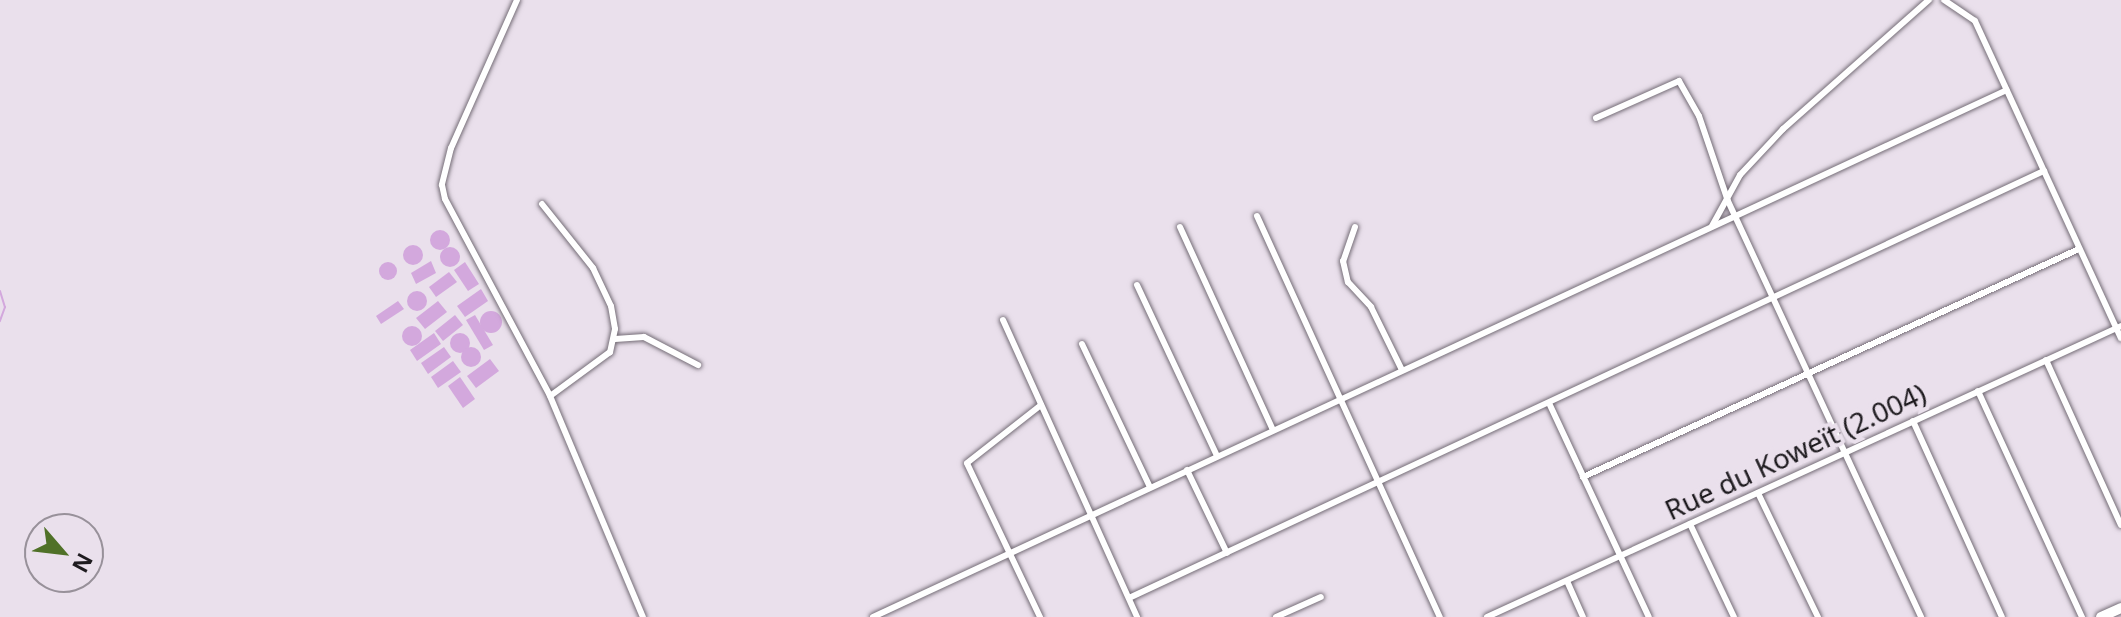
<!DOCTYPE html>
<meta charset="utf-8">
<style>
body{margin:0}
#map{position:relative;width:2121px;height:617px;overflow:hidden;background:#eae0ec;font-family:"Noto Sans",sans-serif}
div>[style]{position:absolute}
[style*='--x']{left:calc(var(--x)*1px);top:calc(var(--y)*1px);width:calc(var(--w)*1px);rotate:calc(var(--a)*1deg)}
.water>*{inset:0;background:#d3a8dd}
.round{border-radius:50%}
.stream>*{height:2px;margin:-1px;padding:0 1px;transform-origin:1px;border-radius:1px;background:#d3a8dd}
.roads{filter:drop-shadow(0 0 2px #756d77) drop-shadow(0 0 2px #756d77)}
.street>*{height:6px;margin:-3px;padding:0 3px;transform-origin:3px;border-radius:3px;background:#fff}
.primary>*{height:10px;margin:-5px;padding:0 5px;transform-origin:5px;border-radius:5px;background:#fff}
span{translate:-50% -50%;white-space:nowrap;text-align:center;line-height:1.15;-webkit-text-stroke:8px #eae0ec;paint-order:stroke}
.street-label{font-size:28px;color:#1e1b1f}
.north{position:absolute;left:24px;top:513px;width:80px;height:80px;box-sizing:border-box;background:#eae0ec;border:2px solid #98919a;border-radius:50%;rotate:118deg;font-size:22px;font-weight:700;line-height:32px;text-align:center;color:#1e1b1f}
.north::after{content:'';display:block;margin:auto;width:28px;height:36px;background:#507128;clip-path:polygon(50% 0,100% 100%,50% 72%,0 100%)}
</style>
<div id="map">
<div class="water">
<div class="round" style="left:430px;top:230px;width:20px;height:20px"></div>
<div class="round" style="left:403px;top:245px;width:20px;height:20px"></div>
<div class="round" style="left:440px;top:247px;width:20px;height:20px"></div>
<div style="clip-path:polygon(431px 261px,436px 273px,416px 284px,411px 273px)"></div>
<div class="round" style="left:379px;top:262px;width:18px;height:18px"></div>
<div style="clip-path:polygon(465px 262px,479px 284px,468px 291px,454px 270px)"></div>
<div style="clip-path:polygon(449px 272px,457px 282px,436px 297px,429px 287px)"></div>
<div style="clip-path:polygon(481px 289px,488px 301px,465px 317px,457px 306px)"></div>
<div class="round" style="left:407px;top:291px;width:20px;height:20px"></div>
<div style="clip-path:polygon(398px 301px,404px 309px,381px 324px,376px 316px)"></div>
<div style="clip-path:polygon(438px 301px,447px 312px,425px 329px,416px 318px)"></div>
<div class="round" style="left:480px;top:311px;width:22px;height:22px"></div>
<div style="clip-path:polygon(455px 315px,463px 325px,443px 341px,435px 331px)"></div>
<div style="clip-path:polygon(475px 315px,493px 345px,484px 350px,466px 320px)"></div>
<div class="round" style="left:402px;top:326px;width:20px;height:20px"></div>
<div style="clip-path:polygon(434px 333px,441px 344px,417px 361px,410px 350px)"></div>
<div class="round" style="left:450px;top:333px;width:20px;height:20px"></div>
<div class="round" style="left:461px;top:347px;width:20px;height:20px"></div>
<div style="clip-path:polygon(444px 347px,451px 357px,428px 374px,421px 363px)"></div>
<div style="clip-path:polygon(490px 359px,499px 371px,476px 388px,467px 376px)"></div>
<div style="clip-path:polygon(453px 361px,461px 372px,438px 388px,431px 377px)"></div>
<div style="clip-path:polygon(460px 377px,475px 399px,463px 408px,448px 386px)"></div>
</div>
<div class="stream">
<div style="--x:0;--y:291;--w:17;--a:73"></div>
<div style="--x:5;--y:307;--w:15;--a:110"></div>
</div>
<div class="roads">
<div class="street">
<div style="--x:517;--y:0;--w:162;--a:114"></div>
<div style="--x:451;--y:148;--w:38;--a:104"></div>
<div style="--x:442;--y:185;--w:14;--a:78"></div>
<div style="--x:445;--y:199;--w:223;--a:61.9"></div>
<div style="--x:550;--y:396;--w:240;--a:67.2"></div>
<div style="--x:1944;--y:0;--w:37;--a:34"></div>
<div style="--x:1975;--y:21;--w:349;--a:65.3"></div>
<div style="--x:1596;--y:118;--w:91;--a:-24"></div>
<div style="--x:1679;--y:81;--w:40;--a:60.3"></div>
<div style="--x:1699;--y:116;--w:90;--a:71.2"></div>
<div style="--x:1728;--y:201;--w:459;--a:65.1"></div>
<div style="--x:542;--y:204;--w:82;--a:51.4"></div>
<div style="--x:593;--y:268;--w:42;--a:64.7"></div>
<div style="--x:611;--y:306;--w:23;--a:80"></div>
<div style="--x:615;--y:329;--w:24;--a:102"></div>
<div style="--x:610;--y:352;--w:74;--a:143.7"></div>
<div style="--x:1257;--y:216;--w:441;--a:65.5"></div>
<div style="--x:1712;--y:226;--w:58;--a:-61.2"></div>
<div style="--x:1740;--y:175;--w:63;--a:-46.9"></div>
<div style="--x:1783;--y:129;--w:195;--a:-41.5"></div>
<div style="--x:1180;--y:227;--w:223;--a:65.4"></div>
<div style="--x:1355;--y:227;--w:36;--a:109"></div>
<div style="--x:1343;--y:261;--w:22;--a:77"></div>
<div style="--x:1348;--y:282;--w:34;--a:47"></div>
<div style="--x:1371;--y:307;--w:70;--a:63.8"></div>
<div style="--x:1137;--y:285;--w:189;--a:64.9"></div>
<div style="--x:1003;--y:320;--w:326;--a:65.7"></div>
<div style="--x:615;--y:339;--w:29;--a:-4"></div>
<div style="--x:644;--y:337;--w:61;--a:27.4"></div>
<div style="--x:1082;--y:344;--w:158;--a:64.6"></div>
<div style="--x:2046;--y:360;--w:181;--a:65.6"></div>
<div style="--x:1978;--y:391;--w:249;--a:65.3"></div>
<div style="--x:1549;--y:403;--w:236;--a:65"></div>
<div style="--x:1913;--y:421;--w:215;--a:65.6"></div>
<div style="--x:1187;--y:470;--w:92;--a:64.3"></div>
<div style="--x:1583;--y:477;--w:546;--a:-24.69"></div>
<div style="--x:1758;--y:493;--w:138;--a:64.2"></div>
<div style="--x:1690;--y:524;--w:103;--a:64.7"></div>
<div style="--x:1567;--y:581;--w:39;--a:66"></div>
<div style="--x:1129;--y:598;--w:1010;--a:-25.02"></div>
<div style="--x:873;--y:617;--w:1250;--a:-24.93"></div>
<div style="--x:1040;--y:617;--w:170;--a:-115.4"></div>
<div style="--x:967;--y:463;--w:94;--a:-38.1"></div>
<div style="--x:1276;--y:617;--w:49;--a:-24"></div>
<div style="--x:1487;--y:617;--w:698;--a:-24.65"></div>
</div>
<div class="primary">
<div style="--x:2101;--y:617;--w:22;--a:-24"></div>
</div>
</div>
<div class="street-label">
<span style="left:1795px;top:451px;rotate:-25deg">Rue du Koweït (2.004)</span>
</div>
<div class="north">N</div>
</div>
